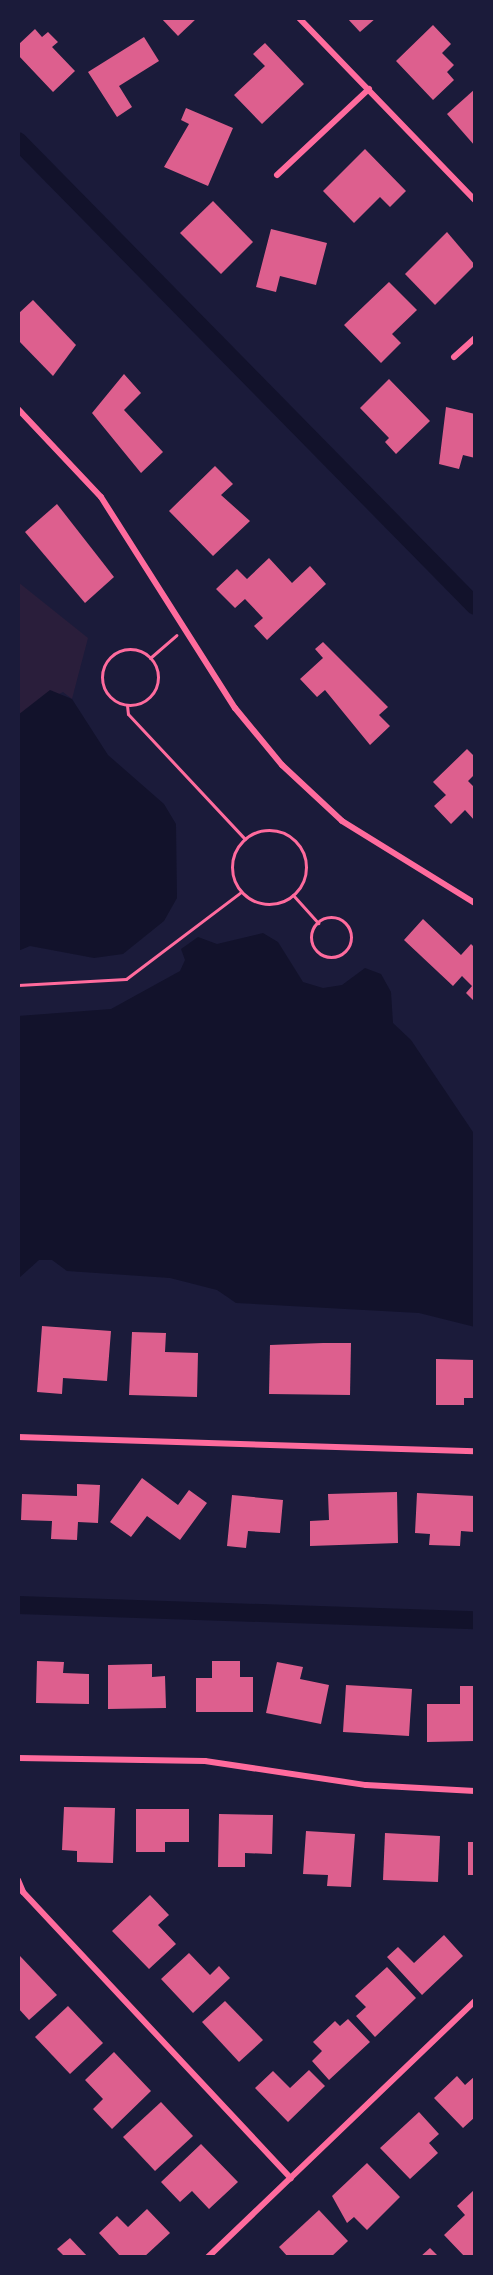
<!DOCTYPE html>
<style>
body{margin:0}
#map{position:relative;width:493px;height:2275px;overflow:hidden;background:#1b1b3a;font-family:Commissioner,sans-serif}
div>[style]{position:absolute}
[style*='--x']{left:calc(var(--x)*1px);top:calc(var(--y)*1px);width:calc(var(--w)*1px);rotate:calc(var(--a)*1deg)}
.green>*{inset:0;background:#2a1e3b}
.water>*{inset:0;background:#12122b}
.canal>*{height:18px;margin:-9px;padding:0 9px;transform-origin:9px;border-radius:9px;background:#12122b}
.building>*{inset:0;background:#dd5f8e}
.path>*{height:3px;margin:-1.5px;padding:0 1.5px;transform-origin:1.5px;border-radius:1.5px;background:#ff6b9d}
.path>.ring{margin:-1.5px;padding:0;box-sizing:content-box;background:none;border:3px solid #ff6b9d;border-radius:50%}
.minor>*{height:6px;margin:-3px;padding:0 3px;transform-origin:3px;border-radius:3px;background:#ff6b9d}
span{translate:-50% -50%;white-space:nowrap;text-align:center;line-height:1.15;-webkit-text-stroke:4.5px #1b1b3a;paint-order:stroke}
.frame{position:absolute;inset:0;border:20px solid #1b1b3a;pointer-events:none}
</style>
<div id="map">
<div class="green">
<div style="clip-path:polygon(18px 582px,88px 638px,72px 699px,63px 692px,18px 715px)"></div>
</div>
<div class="water">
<div style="clip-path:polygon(50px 690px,72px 699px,108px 755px,164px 804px,176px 824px,177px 898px,164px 921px,123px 954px,94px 958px,30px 946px,18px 951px,18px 715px)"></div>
<div style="clip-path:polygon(263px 933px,278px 942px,303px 982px,323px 988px,342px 985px,365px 968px,381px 974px,391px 992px,393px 1023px,411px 1040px,475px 1135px,475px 1327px,419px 1313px,236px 1303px,217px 1290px,170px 1278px,67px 1271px,52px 1260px,39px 1260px,18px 1279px,18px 1016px,111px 1009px,180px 971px,185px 960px,181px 949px,198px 937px,217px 944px)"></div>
</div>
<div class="canal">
<div style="--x:18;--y:141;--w:652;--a:45.5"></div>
<div style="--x:18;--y:1605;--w:457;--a:1.9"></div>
</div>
<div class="building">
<div style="clip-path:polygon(161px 18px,197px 18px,178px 36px)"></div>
<div style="clip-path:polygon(347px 18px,376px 18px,360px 32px)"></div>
<div style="clip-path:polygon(433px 25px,451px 44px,442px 53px,454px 65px,447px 72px,454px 80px,433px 100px,396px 61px)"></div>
<div style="clip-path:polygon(35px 29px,42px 37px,48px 32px,58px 42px,52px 47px,75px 71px,53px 92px,18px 55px,18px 45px)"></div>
<div style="clip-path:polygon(144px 37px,159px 61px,119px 86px,132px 107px,117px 117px,88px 72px)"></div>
<div style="clip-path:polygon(265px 43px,304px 84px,262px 124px,234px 95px,265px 66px,253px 54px)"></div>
<div style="clip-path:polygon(475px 89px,475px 146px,447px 114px)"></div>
<div style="clip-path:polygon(186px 108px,233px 128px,208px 186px,164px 167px,189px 124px,181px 120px)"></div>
<div style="clip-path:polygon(365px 149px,406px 191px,390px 207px,380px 197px,354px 223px,323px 191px)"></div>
<div style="clip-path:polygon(213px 201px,253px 242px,221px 274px,180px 233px)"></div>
<div style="clip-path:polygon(271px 229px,327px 243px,316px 285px,280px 276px,276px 292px,256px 287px)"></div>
<div style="clip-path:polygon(447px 232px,475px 265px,435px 305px,405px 274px)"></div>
<div style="clip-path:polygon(389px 282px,417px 310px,392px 334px,401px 343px,381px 363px,344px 325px)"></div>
<div style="clip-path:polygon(33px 300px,76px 345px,53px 376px,18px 340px,18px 314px)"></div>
<div style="clip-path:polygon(124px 374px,141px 393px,124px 410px,163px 452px,141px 473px,92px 413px)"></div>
<div style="clip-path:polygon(389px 379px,430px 421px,396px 454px,385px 442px,389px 438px,360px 408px)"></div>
<div style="clip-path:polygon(446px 407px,475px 414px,475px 458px,463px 455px,459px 469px,439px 464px)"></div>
<div style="clip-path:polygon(215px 466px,233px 484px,221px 495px,250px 521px,213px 556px,169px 511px)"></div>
<div style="clip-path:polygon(57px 504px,114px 577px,85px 603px,25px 532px)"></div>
<div style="clip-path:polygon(269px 558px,292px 583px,310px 566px,326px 584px,267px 640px,254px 626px,263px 618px,245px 599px,235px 608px,216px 589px,237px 569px,247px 579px)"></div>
<div style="clip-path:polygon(323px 642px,388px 707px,379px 715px,390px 726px,370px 745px,325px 690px,317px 697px,300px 679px,323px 658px,315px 649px)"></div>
<div style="clip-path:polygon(467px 749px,475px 757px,475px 774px,468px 781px,475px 788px,475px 821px,465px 810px,451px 824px,434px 806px,446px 795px,433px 782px)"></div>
<div style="clip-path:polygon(423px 919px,461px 955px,471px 944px,475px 948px,475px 1002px,466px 993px,472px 986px,462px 976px,453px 986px,404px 940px)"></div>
<div style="clip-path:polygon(42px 1326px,111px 1331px,107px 1381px,63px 1378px,62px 1394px,37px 1392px)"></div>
<div style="clip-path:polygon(132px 1332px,166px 1333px,165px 1352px,198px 1353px,197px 1397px,129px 1395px)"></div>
<div style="clip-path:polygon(323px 1343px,351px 1343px,350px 1395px,269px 1394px,270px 1345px)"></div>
<div style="clip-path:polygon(436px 1359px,475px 1360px,475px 1398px,464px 1398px,464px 1405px,436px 1405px)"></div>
<div style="clip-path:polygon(142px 1478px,178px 1505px,189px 1490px,207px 1503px,180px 1540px,147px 1516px,131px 1537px,110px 1522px)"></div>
<div style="clip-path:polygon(77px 1484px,100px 1485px,98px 1523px,78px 1522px,77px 1540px,51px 1539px,52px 1521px,21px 1520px,22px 1494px,77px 1496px)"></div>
<div style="clip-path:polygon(397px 1492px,398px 1543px,310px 1546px,310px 1521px,329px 1520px,328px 1494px)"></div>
<div style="clip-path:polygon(417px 1493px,475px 1496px,474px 1532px,461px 1531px,460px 1546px,429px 1545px,430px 1534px,415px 1533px)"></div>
<div style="clip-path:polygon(232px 1495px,283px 1500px,280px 1533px,248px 1531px,246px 1548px,227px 1546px)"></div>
<div style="clip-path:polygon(37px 1661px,64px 1662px,63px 1673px,89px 1674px,89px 1704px,36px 1703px)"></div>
<div style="clip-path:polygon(212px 1661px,240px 1661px,240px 1677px,253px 1677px,253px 1712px,196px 1712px,196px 1678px,212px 1678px)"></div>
<div style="clip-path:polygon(277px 1662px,303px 1667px,300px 1679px,329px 1685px,321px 1724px,266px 1713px)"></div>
<div style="clip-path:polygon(152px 1664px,152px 1677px,165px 1676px,166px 1708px,108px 1709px,108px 1665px)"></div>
<div style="clip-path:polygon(346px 1685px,412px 1689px,409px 1736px,343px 1732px)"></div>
<div style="clip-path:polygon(460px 1686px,475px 1686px,475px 1741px,427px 1742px,427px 1704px,460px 1704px)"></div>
<div style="clip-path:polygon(64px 1807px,115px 1808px,113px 1863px,77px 1862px,77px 1851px,62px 1850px)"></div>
<div style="clip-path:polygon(136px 1809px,189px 1809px,189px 1842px,165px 1842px,165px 1852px,136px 1852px)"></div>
<div style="clip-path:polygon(219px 1814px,273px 1815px,272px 1854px,245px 1853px,245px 1867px,218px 1867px)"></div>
<div style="clip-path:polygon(306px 1831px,355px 1834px,351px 1887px,327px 1886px,328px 1875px,303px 1874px)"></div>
<div style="clip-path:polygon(385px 1833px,440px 1836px,438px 1882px,383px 1880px)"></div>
<div style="clip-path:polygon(468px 1842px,475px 1842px,475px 1875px,468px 1875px)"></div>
<div style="clip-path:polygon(150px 1895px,169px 1915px,158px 1925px,176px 1944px,149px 1969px,112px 1931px)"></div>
<div style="clip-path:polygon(444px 1935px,463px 1956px,422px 1995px,387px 1957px,398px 1947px,414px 1963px)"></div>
<div style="clip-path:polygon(189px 1953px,210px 1975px,219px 1966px,230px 1978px,193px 2013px,161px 1979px)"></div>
<div style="clip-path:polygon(20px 1956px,57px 1995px,29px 2020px,18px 2008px)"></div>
<div style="clip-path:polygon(387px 1967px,416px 1998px,375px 2037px,356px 2016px,366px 2007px,355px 1996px)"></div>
<div style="clip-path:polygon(225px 2001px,263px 2040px,239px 2062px,202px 2022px)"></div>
<div style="clip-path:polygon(68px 2006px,103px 2043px,70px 2074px,35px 2037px)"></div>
<div style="clip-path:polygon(348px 2019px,370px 2042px,329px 2080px,312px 2061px,322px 2051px,313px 2042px,335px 2021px,340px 2026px)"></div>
<div style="clip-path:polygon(114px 2052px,151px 2091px,112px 2129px,93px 2109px,103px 2099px,85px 2080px)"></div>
<div style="clip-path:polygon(309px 2070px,325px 2086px,288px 2122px,255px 2088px,273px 2071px,290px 2088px)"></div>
<div style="clip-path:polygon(457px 2076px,465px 2085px,475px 2076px,475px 2117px,463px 2128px,434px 2098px)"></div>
<div style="clip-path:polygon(161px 2102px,193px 2136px,155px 2171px,123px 2137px)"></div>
<div style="clip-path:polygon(419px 2112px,439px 2134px,429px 2143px,438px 2153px,410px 2179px,380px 2148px)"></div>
<div style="clip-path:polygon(201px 2144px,238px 2182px,209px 2209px,192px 2191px,180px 2202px,161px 2182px)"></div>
<div style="clip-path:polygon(367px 2163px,400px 2197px,367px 2230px,354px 2217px,347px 2223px,332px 2196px)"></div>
<div style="clip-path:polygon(474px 2190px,475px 2257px,465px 2257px,444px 2235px,465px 2215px,457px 2206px)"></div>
<div style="clip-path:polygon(147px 2209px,170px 2233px,144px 2257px,121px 2257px,99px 2233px,117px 2216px,128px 2227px)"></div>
<div style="clip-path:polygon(319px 2210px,348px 2241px,331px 2257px,288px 2257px,279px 2247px)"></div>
<div style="clip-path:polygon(70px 2238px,88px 2257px,65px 2257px,57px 2249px)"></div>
<div style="clip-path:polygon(430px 2248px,439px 2257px,420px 2257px)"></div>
</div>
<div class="path">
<div class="ring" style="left:102px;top:649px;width:53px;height:53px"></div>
<div style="--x:150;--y:658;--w:35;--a:-41"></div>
<div style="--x:127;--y:705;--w:9;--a:84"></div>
<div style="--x:128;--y:714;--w:171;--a:46.9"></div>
<div class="ring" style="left:232px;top:830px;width:71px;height:71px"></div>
<div style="--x:293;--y:895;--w:38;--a:48"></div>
<div class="ring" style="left:311px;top:917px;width:37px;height:37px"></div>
<div style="--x:18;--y:985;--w:108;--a:-3.2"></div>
<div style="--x:126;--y:979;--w:144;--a:-37.1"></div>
</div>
<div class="minor">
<div style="--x:299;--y:18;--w:253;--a:46"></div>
<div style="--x:277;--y:175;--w:126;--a:-43.1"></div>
<div style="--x:454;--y:357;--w:28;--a:-42"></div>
<div style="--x:18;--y:409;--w:121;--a:46.7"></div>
<div style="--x:101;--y:497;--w:250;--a:57.6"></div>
<div style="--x:235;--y:708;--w:74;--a:50.5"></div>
<div style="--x:282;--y:765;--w:82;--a:43"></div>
<div style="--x:342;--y:821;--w:156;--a:31.7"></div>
<div style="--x:18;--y:1437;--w:457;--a:1.8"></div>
<div style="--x:18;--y:1758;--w:187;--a:0.9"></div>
<div style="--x:205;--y:1761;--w:163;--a:8.5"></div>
<div style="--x:366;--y:1785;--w:109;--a:3.2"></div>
<div style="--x:18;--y:1880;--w:13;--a:67"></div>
<div style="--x:23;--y:1892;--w:392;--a:46.9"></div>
<div style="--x:208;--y:2257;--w:370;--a:-43.8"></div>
</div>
<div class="frame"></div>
</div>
